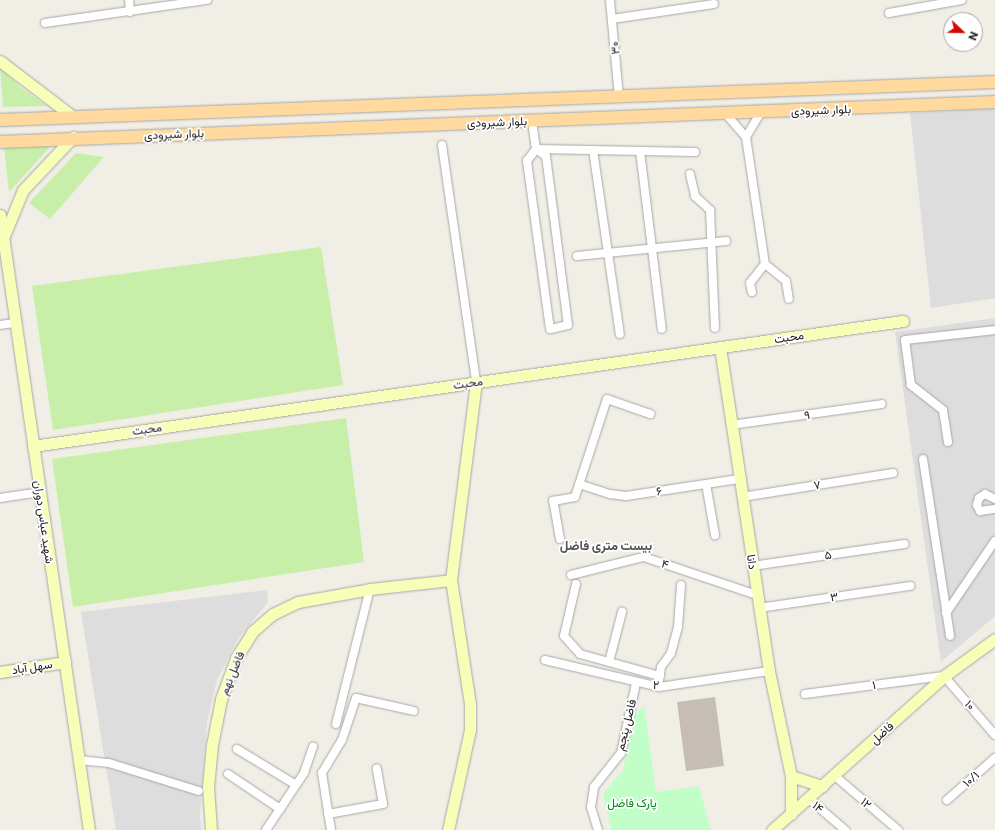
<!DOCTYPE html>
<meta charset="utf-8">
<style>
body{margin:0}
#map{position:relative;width:995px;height:830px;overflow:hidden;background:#f1eee6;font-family:Commissioner,Vazirmatn,sans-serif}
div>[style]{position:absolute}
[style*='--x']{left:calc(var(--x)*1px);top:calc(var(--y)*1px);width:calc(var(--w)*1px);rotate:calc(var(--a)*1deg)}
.residential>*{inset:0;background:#dedddd}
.grass>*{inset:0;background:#c8efa9}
.park>*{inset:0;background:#c1fec8}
.building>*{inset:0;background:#c6beb5}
.roads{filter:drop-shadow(0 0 1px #a7a7a7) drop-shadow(0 0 1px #a7a7a7)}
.street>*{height:8px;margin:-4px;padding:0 4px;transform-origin:4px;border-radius:4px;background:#fff}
.secondary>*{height:11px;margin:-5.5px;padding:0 5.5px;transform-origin:5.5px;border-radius:5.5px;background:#f7feb7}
.primary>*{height:12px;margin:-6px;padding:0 6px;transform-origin:6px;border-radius:6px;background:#ffd99d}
span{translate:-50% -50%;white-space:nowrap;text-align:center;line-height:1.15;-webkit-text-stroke:3.5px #fff;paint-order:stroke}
.street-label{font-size:12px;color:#202020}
.park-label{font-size:12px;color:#038914}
.neighbourhood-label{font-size:13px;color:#535353;font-weight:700}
.north{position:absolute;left:943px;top:12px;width:40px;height:40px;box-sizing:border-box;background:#fff;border:1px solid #a6a6a6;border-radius:50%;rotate:112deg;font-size:11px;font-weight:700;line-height:16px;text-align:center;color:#202020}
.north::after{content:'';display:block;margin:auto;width:14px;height:18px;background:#d00900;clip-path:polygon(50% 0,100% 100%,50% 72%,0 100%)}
</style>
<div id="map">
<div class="residential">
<div style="clip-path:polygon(995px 108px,995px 298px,931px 308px,910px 113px)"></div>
<div style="clip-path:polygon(995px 318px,995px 616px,941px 662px,895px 332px)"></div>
<div style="clip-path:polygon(267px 590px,268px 602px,238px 639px,217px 680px,207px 722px,200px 817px,202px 830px,116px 830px,81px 612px)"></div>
</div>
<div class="grass">
<div style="clip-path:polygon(0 68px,20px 87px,47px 106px,3px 107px)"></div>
<div style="clip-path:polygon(51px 146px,9px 192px,4px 147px)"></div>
<div style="clip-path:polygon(76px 153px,104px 157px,50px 219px,29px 203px)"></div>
<div style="clip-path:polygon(321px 247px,343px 385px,53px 430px,32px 286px)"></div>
<div style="clip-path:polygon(346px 418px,364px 562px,73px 607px,52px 459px)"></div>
</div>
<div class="park">
<div style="clip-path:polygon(644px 705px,656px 792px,699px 786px,711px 830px,611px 830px,603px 793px,623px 771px,634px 716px)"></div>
</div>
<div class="building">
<div style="clip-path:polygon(715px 697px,724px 766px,686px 771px,677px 702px)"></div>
</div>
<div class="roads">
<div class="street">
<div style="--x:129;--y:0;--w:12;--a:85"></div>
<div style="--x:610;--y:0;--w:97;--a:84.7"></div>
<div style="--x:889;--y:13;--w:74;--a:-10.1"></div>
<div style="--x:612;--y:19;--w:103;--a:-8.4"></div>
<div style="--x:45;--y:23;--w:164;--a:-8.1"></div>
<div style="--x:725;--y:113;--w:32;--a:49"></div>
<div style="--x:746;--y:137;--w:29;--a:-59"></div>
<div style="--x:532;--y:121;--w:28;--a:82"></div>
<div style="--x:536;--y:149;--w:159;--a:1.1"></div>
<div style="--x:746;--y:137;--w:128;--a:81.5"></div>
<div style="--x:442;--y:145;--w:239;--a:81.8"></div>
<div style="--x:536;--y:149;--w:12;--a:35"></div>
<div style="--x:546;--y:156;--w:170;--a:82.6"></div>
<div style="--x:568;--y:325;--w:18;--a:167"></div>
<div style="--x:550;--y:329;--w:170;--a:-97.8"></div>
<div style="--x:527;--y:161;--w:15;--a:-53"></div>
<div style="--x:593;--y:150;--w:186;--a:81.7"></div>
<div style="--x:640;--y:151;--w:179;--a:83"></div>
<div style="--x:690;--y:174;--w:23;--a:77"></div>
<div style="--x:695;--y:196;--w:21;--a:43"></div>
<div style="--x:710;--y:210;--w:118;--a:87.6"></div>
<div style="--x:577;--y:256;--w:150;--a:-5.7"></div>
<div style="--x:752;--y:292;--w:9;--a:-103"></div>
<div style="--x:750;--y:283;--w:24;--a:-52"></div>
<div style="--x:765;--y:264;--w:27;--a:39"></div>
<div style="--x:786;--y:281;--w:18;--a:81"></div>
<div style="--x:0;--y:325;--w:15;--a:-8"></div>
<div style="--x:731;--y:425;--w:152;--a:-7.9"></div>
<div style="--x:948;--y:442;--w:32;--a:-99"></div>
<div style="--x:943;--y:410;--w:41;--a:-142"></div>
<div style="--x:911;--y:385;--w:45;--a:-97.6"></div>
<div style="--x:905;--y:340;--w:91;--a:-6.3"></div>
<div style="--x:923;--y:459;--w:179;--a:81.3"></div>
<div style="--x:579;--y:484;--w:33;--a:18"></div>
<div style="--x:610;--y:494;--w:16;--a:7"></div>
<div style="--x:626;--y:496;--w:114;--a:-8.6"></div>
<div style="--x:706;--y:484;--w:52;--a:80"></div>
<div style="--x:742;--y:497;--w:153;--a:-9"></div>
<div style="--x:0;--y:498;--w:40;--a:-8.5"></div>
<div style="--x:995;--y:499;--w:11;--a:-153"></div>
<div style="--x:985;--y:494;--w:7;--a:146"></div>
<div style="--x:979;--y:498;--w:7;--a:106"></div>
<div style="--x:977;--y:505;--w:7;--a:63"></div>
<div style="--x:980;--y:511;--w:15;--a:-8"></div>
<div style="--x:560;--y:539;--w:39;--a:-100"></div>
<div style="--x:553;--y:501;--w:22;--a:-10"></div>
<div style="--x:575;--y:497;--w:103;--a:-71.9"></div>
<div style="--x:607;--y:399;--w:46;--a:19.2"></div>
<div style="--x:752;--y:566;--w:154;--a:-8.2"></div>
<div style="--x:571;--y:575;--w:75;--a:-13.9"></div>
<div style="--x:644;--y:557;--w:119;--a:18.6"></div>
<div style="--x:576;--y:584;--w:53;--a:103"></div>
<div style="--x:564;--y:636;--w:24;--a:48"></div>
<div style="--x:580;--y:654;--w:83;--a:15.4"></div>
<div style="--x:759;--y:608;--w:153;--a:-8.3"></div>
<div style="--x:946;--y:613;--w:87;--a:-55.8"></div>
<div style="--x:545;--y:660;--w:117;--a:13.3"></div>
<div style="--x:659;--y:687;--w:111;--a:-8.3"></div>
<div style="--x:609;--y:662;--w:52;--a:-75.4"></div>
<div style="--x:659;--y:680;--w:13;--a:-81"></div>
<div style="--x:661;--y:667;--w:17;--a:-54"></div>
<div style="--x:671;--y:653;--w:27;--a:-75"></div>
<div style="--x:678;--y:627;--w:42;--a:-85.9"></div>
<div style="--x:805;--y:694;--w:140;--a:-7.4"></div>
<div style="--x:944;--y:676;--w:78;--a:49.2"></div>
<div style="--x:336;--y:724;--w:139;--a:-75.9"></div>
<div style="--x:237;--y:749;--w:69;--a:31.4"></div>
<div style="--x:79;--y:760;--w:30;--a:6"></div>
<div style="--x:109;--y:763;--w:94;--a:17.3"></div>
<div style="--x:228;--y:774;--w:63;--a:33.9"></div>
<div style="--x:835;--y:776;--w:83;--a:40.6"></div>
<div style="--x:809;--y:799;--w:48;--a:40.7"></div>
<div style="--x:947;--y:800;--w:64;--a:-41.2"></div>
<div style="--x:328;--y:814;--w:56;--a:-10.3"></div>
<div style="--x:383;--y:804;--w:36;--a:-100"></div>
<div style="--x:266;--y:830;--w:69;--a:-56.3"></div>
<div style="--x:304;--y:773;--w:28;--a:-71"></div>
<div style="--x:331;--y:830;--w:58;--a:-99"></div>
<div style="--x:322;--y:773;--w:39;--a:-59"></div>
<div style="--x:342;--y:740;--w:44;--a:-71.6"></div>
<div style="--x:356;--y:698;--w:59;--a:12.6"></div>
<div style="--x:598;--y:830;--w:24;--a:-107"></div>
<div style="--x:591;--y:807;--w:20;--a:-81"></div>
<div style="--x:594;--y:787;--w:43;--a:-51.5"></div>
<div style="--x:621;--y:753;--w:72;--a:-77.9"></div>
</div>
<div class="secondary">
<div style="--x:0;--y:61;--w:89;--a:37.3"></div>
<div style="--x:0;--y:215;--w:621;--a:81.77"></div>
<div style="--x:4;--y:236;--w:50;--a:-67.6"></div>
<div style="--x:23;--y:190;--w:73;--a:-46.7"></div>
<div style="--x:720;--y:347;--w:328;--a:81.4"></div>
<div style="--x:769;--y:671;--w:107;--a:78.2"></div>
<div style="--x:791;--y:776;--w:38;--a:90"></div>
<div style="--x:33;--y:446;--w:879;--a:-8.18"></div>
<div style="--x:0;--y:672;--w:66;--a:-8.7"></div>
<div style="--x:791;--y:776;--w:33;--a:18"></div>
<div style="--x:211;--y:830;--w:43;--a:-94"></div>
<div style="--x:208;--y:787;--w:42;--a:-84.6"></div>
<div style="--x:212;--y:745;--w:47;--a:-78.9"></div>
<div style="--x:221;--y:699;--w:44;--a:-69.9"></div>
<div style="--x:236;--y:658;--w:31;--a:-58"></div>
<div style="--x:252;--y:632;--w:28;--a:-41"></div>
<div style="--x:273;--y:614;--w:28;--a:-26"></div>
<div style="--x:298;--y:602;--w:73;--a:-10.2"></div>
<div style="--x:370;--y:589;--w:81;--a:-6.3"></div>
<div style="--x:448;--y:830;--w:102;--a:-77.6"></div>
<div style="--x:470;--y:730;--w:26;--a:-90"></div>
<div style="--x:470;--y:704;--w:125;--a:-98.7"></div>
<div style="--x:451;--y:580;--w:200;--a:-82.8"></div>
<div style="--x:772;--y:830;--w:231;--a:-41.8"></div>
<div style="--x:944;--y:676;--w:63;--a:-36"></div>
</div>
<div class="primary">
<div style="--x:0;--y:120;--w:996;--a:-2.19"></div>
<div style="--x:0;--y:142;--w:996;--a:-2.3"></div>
</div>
</div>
<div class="street-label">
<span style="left:615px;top:48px;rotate:-95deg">۳۰</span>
<span style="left:821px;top:110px;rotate:-2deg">بلوار شیرودی</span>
<span style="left:497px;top:122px;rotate:-2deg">بلوار شیرودی</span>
<span style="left:174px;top:134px;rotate:-2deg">بلوار شیرودی</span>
<span style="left:789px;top:337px;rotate:-8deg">محبت</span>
<span style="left:468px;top:383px;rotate:-8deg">محبت</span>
<span style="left:807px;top:415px;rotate:-8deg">۹</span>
<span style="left:147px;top:429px;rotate:-8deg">محبت</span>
<span style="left:817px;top:485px;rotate:-9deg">۷</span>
<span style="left:659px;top:491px;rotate:-8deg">۶</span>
<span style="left:44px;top:522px;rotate:82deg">شهید عباس دوران</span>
<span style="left:828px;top:555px;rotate:-8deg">۵</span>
<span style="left:752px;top:562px;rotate:82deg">دانا</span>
<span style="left:665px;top:564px;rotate:19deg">۴</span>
<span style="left:834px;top:597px;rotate:-8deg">۳</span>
<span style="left:32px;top:667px;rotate:-9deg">سهل آباد</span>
<span style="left:232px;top:673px;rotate:-67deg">فاضل نهم</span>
<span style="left:656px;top:685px;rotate:5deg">۲</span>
<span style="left:874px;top:685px;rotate:-7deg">۱</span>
<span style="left:970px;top:705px;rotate:49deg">۱۰</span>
<span style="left:626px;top:725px;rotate:-76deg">فاضل پنجم</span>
<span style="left:882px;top:733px;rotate:-42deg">فاضل</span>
<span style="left:971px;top:779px;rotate:-41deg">۱۰/۱</span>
<span style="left:866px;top:803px;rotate:41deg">۱۲</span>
<span style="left:818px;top:807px;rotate:41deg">۱۴</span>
</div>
<div class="park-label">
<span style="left:632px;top:803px">پارک فاضل</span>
</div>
<div class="neighbourhood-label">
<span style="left:606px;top:545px">بیست متری فاضل</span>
</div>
<div class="north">N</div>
</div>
